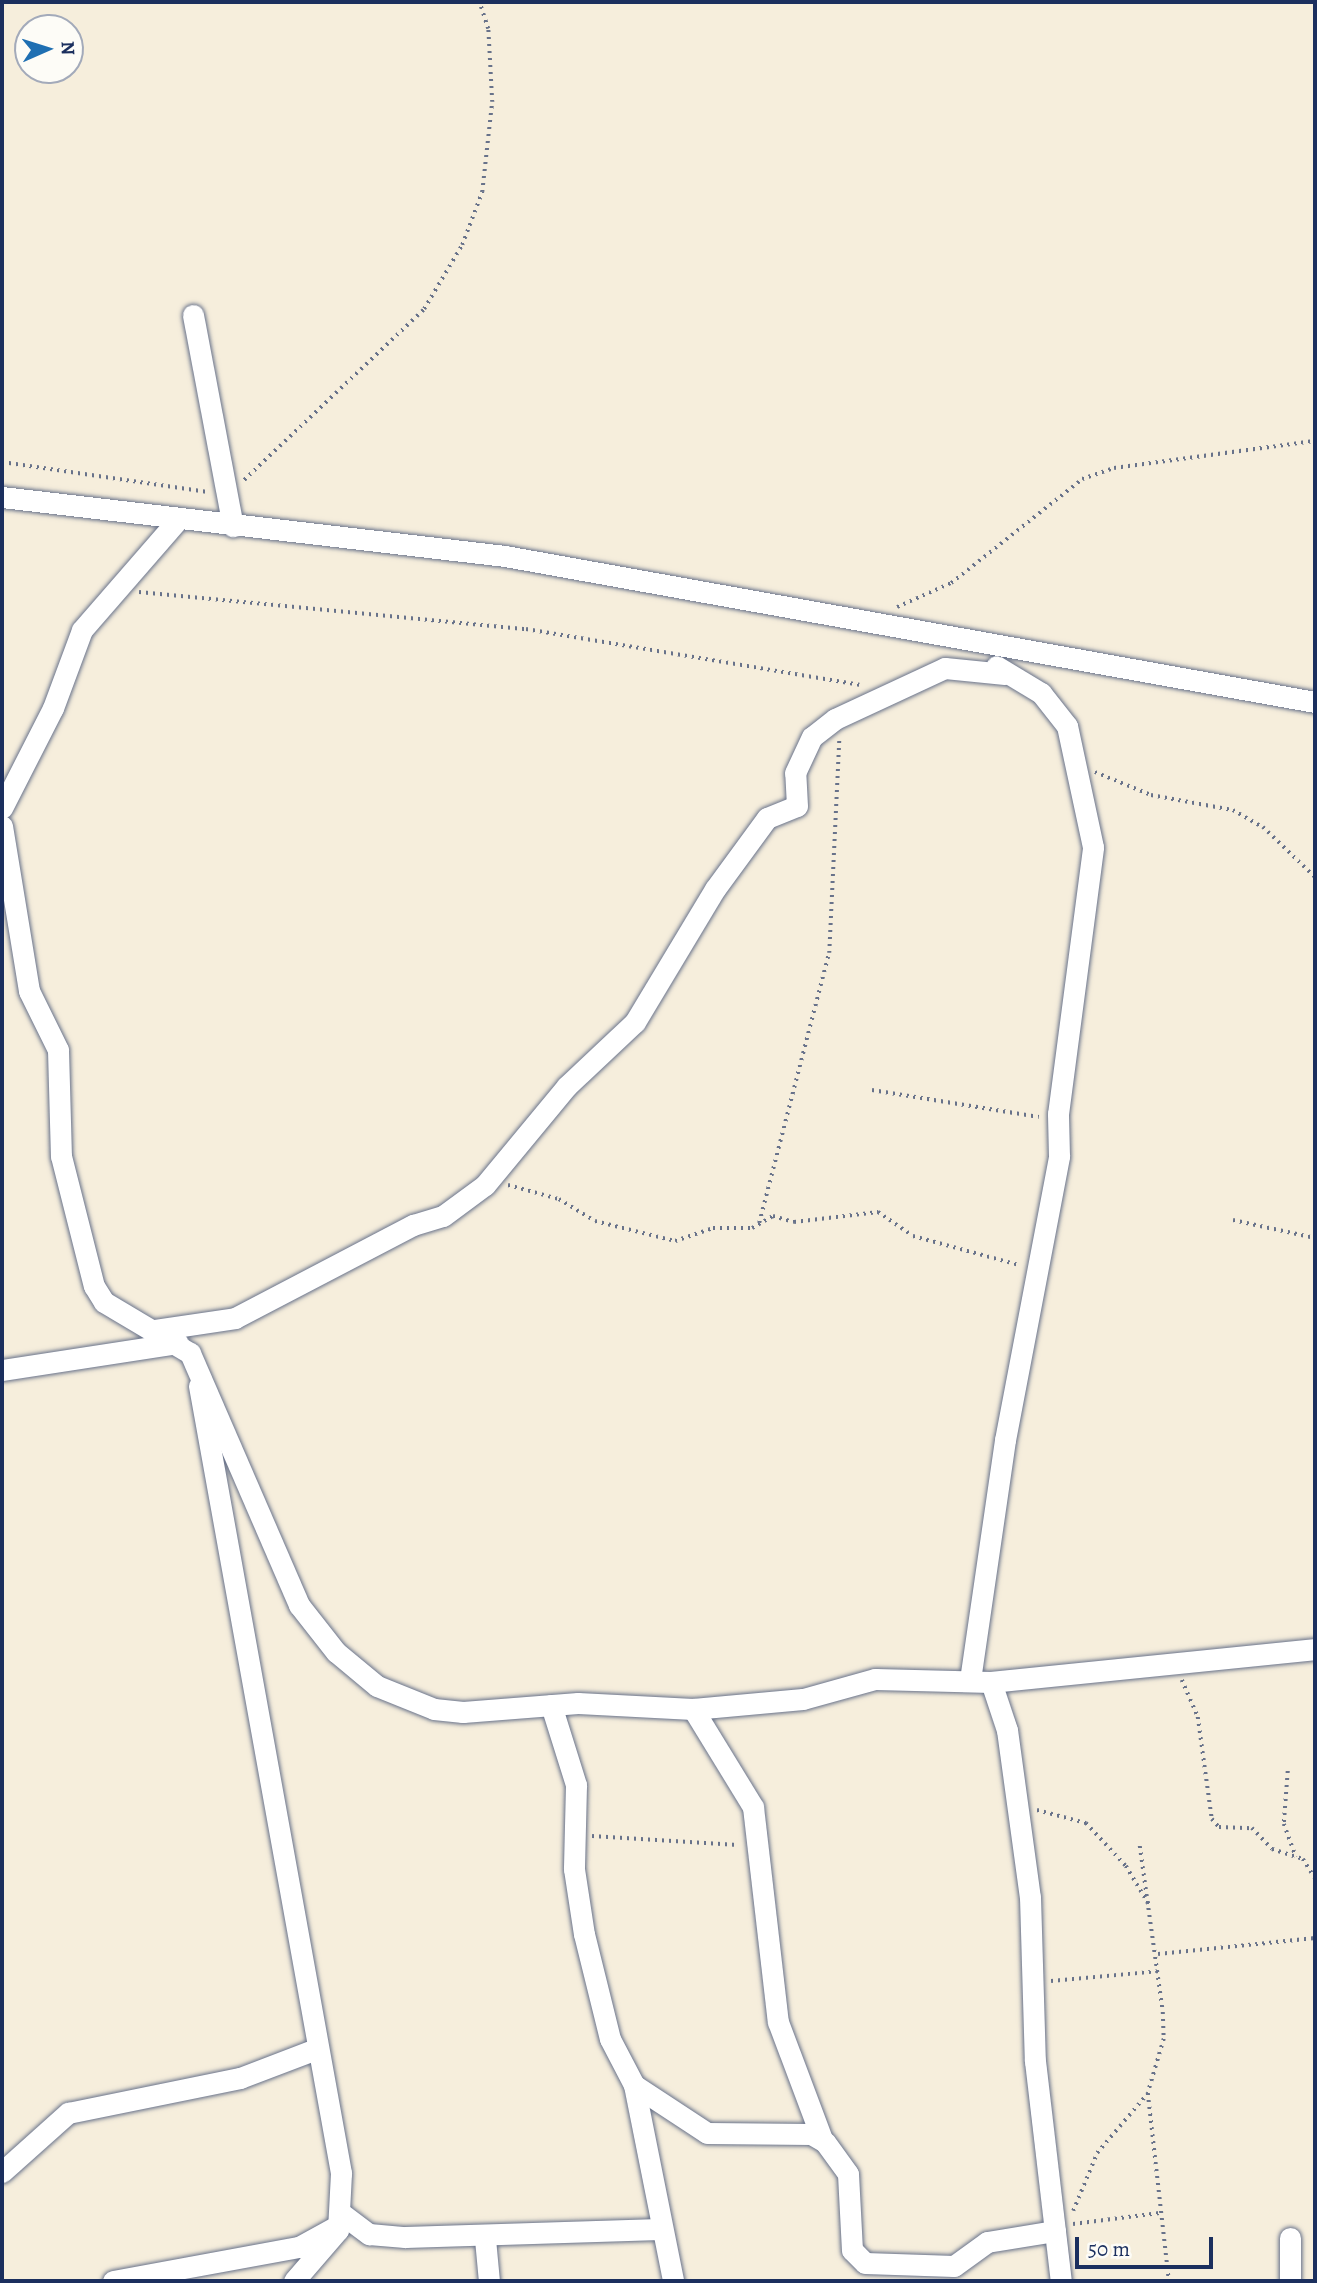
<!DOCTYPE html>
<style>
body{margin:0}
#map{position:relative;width:1317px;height:2283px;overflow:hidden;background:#f6eedc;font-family:Alegreya,serif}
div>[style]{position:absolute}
.path>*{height:3.5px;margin-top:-1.75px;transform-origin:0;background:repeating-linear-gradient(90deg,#68728a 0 2px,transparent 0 7px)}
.roads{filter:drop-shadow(0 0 2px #68728a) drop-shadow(0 0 2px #68728a)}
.minor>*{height:21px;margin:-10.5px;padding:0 10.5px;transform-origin:10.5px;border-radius:10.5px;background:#fff}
span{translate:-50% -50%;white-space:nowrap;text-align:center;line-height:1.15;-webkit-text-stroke:7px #fdfcf7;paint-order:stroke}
.frame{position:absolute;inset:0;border:4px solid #1b2f5e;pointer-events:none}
.north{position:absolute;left:14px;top:14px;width:70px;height:70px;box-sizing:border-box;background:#fdfcf7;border:2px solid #a3aaba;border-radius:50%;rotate:87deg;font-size:19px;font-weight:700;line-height:28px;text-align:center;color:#1b2f5e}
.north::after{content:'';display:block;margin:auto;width:24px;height:32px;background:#1f6fb2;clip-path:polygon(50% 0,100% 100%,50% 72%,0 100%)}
.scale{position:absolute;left:1075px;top:2237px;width:138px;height:32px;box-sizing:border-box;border:4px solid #1b2f5e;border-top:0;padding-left:9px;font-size:21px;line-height:24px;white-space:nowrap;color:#1b2f5e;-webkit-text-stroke:5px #fdfcf7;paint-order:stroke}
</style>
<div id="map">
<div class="path">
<i style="left:2px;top:462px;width:208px;rotate:8.3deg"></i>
<i style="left:244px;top:480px;width:248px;rotate:-43.5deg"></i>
<i style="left:424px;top:309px;width:74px;rotate:-59.3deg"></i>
<i style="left:462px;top:245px;width:57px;rotate:-69.3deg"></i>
<i style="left:482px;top:192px;width:91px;rotate:-83.7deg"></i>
<i style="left:492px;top:102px;width:73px;rotate:-93.1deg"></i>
<i style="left:488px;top:29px;width:28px;rotate:-108deg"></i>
<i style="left:139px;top:592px;width:389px;rotate:5.5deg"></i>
<i style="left:526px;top:629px;width:338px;rotate:9.5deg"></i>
<i style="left:897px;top:607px;width:59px;rotate:-24deg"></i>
<i style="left:951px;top:583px;width:167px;rotate:-38.4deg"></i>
<i style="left:1082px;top:479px;width:34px;rotate:-19deg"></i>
<i style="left:1114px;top:468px;width:203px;rotate:-7.7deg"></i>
<i style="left:1095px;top:772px;width:61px;rotate:22.3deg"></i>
<i style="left:1151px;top:795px;width:83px;rotate:10.4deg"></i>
<i style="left:1233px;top:810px;width:34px;rotate:30deg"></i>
<i style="left:1263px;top:827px;width:72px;rotate:43.9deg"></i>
<i style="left:872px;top:1090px;width:169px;rotate:9.2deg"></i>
<i style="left:508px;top:1185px;width:53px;rotate:15.4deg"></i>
<i style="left:559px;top:1199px;width:42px;rotate:31.4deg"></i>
<i style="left:595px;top:1221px;width:82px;rotate:14deg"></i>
<i style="left:675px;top:1241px;width:40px;rotate:-18.9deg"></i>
<i style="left:713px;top:1228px;width:39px"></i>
<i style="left:752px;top:1228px;width:24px;rotate:-30deg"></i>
<i style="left:773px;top:1216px;width:22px;rotate:16deg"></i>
<i style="left:794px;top:1222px;width:85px;rotate:-6.8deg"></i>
<i style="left:878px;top:1212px;width:42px;rotate:34.4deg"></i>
<i style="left:913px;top:1236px;width:110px;rotate:15.3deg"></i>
<i style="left:1233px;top:1220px;width:84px;rotate:12.4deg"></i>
<i style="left:759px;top:1223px;width:279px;rotate:-75.5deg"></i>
<i style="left:829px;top:953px;width:213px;rotate:-87.3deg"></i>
<i style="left:1182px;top:1680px;width:40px;rotate:66.6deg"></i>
<i style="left:1198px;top:1717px;width:103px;rotate:82.2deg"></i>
<i style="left:1212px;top:1819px;width:11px;rotate:49deg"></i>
<i style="left:1219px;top:1827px;width:33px;rotate:2deg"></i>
<i style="left:1252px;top:1828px;width:29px;rotate:46deg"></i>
<i style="left:1272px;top:1849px;width:33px;rotate:18deg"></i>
<i style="left:1303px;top:1859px;width:22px;rotate:58deg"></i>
<i style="left:1288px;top:1771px;width:53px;rotate:94.3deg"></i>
<i style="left:1284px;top:1824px;width:35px;rotate:70deg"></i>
<i style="left:1037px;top:1810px;width:51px;rotate:14.9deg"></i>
<i style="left:1086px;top:1823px;width:59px;rotate:47.1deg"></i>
<i style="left:1126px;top:1866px;width:47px;rotate:59deg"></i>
<i style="left:592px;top:1836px;width:146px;rotate:3.5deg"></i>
<i style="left:1140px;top:1846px;width:168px;rotate:82.1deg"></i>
<i style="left:1163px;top:2012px;width:27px;rotate:88deg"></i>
<i style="left:1164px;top:2039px;width:56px;rotate:106.5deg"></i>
<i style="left:1148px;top:2093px;width:189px;rotate:83.6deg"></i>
<i style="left:1158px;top:1954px;width:158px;rotate:-5.8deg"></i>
<i style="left:1051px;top:1981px;width:109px;rotate:-5.2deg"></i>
<i style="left:1073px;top:2211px;width:63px;rotate:-67.5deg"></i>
<i style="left:1097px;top:2153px;width:79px;rotate:-49.6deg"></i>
<i style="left:1073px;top:2224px;width:87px;rotate:-7.3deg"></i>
</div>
<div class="roads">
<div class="minor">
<i style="left:193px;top:315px;width:215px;rotate:79.3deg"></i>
<i style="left:2px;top:497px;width:506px;rotate:6.69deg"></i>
<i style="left:505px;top:556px;width:823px;rotate:10.22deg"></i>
<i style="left:2px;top:808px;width:112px;rotate:-63deg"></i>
<i style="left:53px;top:708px;width:83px;rotate:-69.6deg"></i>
<i style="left:82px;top:630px;width:143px;rotate:-49deg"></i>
<i style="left:2px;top:826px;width:167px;rotate:80.7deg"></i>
<i style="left:29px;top:991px;width:66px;rotate:63.8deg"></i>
<i style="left:58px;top:1050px;width:106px;rotate:88.4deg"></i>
<i style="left:61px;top:1156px;width:134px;rotate:75.8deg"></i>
<i style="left:94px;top:1286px;width:19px;rotate:58deg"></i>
<i style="left:104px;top:1302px;width:100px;rotate:30.7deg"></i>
<i style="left:190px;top:1353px;width:275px;rotate:66.6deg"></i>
<i style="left:299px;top:1605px;width:60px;rotate:51.8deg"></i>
<i style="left:336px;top:1652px;width:53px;rotate:39.7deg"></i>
<i style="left:377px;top:1686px;width:61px;rotate:22deg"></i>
<i style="left:434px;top:1709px;width:29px;rotate:6deg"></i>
<i style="left:463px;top:1712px;width:115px;rotate:-4.5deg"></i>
<i style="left:578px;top:1703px;width:115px;rotate:3deg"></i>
<i style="left:693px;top:1709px;width:110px;rotate:-5.2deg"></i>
<i style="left:803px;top:1699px;width:75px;rotate:-15.5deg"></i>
<i style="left:875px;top:1679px;width:116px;rotate:1.5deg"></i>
<i style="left:991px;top:1682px;width:326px;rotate:-5.8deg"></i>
<i style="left:155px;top:1330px;width:81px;rotate:-8.5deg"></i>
<i style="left:235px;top:1318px;width:201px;rotate:-27.6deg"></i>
<i style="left:413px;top:1225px;width:31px;rotate:-17deg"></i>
<i style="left:443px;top:1216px;width:52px;rotate:-36.4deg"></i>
<i style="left:485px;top:1185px;width:129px;rotate:-50.4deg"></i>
<i style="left:567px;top:1086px;width:93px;rotate:-43.3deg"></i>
<i style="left:635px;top:1022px;width:155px;rotate:-59deg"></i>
<i style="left:715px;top:889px;width:88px;rotate:-53.8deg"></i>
<i style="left:767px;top:818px;width:32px;rotate:-22deg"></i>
<i style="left:797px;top:806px;width:33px;rotate:-93deg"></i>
<i style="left:795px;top:773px;width:40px;rotate:-65deg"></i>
<i style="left:812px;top:737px;width:29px;rotate:-38deg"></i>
<i style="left:835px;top:719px;width:121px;rotate:-24.9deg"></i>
<i style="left:945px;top:668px;width:60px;rotate:5.7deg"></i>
<i style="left:2px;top:1370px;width:178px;rotate:-8.7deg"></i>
<i style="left:199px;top:1386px;width:800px;rotate:79.77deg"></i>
<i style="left:341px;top:2173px;width:57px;rotate:93deg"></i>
<i style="left:338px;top:2230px;width:67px;rotate:130.8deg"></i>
<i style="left:970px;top:1680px;width:243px;rotate:-81.7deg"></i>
<i style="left:1005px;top:1440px;width:289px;rotate:-79.2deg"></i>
<i style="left:1059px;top:1156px;width:42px;rotate:-91.4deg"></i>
<i style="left:1058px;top:1114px;width:269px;rotate:-82.5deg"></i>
<i style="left:1093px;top:847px;width:124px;rotate:-102.1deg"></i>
<i style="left:1067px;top:726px;width:42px;rotate:-128.2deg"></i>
<i style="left:1041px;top:693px;width:52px;rotate:-149deg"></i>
<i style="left:991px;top:1682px;width:51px;rotate:71.6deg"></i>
<i style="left:1007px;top:1730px;width:169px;rotate:82.2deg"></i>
<i style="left:1030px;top:1897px;width:164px;rotate:88.3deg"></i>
<i style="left:1035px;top:2061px;width:222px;rotate:83.3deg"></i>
<i style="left:551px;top:1705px;width:84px;rotate:72.6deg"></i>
<i style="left:576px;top:1785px;width:84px;rotate:91.4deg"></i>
<i style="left:574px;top:1869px;width:66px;rotate:81.3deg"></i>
<i style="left:584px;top:1934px;width:108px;rotate:76.1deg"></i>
<i style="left:610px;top:2039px;width:52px;rotate:62.4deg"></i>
<i style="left:634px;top:2085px;width:87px;rotate:33.3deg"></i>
<i style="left:707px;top:2133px;width:104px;rotate:0.6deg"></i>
<i style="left:811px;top:2134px;width:16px;rotate:30deg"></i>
<i style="left:825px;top:2142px;width:39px;rotate:54deg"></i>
<i style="left:848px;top:2174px;width:76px;rotate:87deg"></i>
<i style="left:852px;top:2250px;width:18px;rotate:45deg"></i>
<i style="left:865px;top:2263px;width:89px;rotate:1.9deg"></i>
<i style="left:954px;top:2266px;width:41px;rotate:-36deg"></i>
<i style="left:987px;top:2242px;width:69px;rotate:-9.2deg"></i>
<i style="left:693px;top:1709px;width:115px;rotate:58.5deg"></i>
<i style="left:753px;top:1807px;width:216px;rotate:83.4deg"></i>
<i style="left:778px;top:2022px;width:125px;rotate:69.4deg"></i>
<i style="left:634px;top:2085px;width:200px;rotate:78.7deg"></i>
<i style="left:2px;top:2172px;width:89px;rotate:-41.8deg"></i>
<i style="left:68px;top:2113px;width:176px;rotate:-11.5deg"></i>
<i style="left:240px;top:2078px;width:81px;rotate:-20.9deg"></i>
<i style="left:342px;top:2214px;width:34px;rotate:37deg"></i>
<i style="left:369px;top:2234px;width:36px;rotate:5deg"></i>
<i style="left:405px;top:2237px;width:255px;rotate:-1.8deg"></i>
<i style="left:485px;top:2239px;width:42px;rotate:84.6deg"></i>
<i style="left:113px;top:2281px;width:189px;rotate:-10.4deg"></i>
<i style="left:299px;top:2247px;width:39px;rotate:-29deg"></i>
<i style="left:1290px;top:2281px;width:43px;rotate:-90deg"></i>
</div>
</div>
<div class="frame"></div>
<div class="north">N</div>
<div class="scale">50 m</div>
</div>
